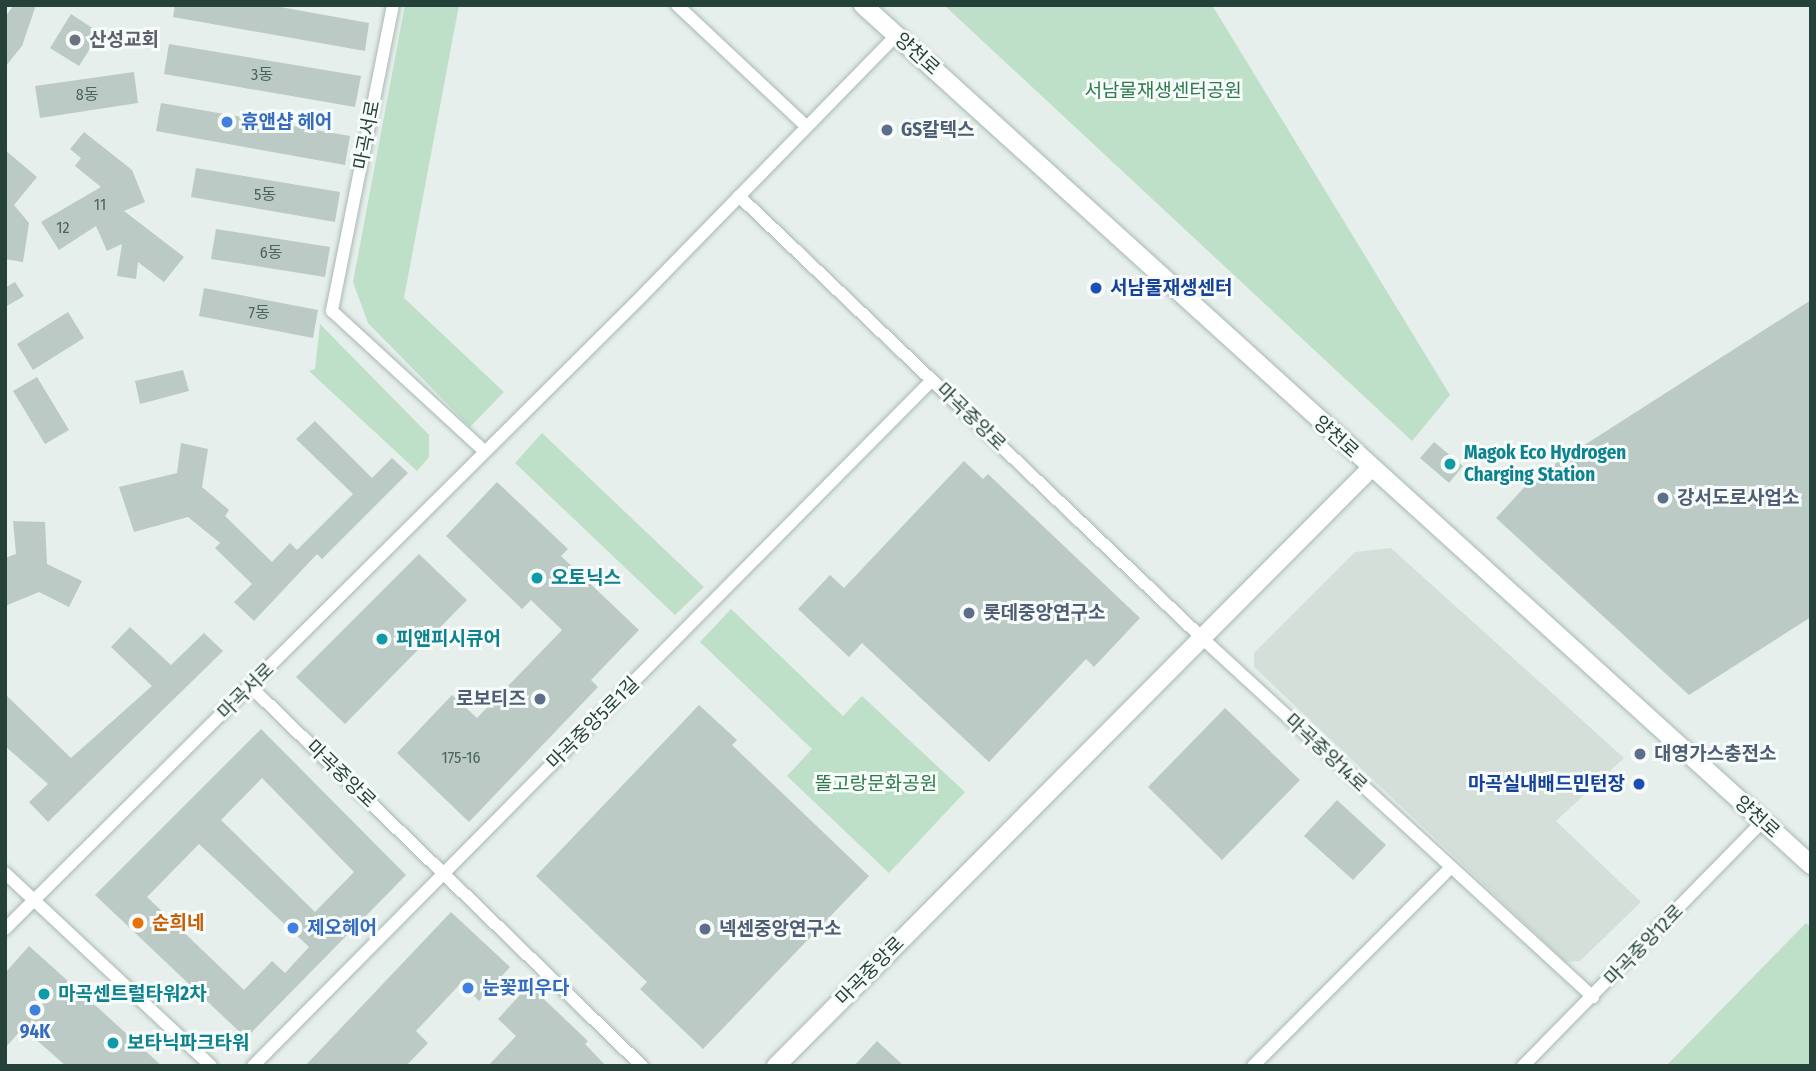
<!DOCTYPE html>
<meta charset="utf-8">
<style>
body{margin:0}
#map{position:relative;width:1816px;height:1071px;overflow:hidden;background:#e6efeb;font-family:"Fira Sans Condensed","Noto Sans KR",sans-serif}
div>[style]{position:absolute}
.built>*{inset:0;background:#d4dfda}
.green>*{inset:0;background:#bfe0c8}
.building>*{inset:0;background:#bbcac4}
.roads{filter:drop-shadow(0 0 2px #a8b8b2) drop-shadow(0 0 2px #a8b8b2)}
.street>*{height:12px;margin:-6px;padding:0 6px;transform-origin:6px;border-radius:6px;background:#fff}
.secondary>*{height:18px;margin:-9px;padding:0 9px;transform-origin:9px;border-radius:9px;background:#fff}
.dots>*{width:19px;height:19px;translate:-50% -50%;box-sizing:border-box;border:4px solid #f7fbf9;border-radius:50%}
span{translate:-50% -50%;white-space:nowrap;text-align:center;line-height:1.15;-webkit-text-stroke:6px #f7fbf9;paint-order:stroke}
.number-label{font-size:16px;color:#4a645c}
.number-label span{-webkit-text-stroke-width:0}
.worship-label{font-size:19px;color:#5b616d;font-weight:700}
.left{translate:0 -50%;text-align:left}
.street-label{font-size:19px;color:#24423a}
.park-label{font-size:19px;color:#2d7a4b}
.shop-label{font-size:19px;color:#366cbe;font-weight:700}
.service-label{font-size:19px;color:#4e5e75;font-weight:700}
.right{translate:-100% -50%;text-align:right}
.transit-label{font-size:19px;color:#164399;font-weight:700}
.culture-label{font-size:19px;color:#0d838f;font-weight:700}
.food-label{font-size:19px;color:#c56008;font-weight:700}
.frame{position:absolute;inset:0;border:7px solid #24423a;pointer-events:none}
</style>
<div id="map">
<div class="built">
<i style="clip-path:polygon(1391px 548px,1624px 758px,1556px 821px,1641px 902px,1580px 961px,1566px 962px,1254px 667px,1254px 653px,1355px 552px)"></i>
</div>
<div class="green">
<i style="clip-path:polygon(405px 5px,459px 5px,404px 298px,504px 392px,470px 427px,368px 323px,353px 282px)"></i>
<i style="clip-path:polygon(944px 5px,1212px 5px,1450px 395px,1412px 441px)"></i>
<i style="clip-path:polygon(320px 324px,429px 435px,429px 457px,417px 471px,309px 371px,315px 369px)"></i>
<i style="clip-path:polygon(542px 433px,704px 587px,675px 615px,515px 463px)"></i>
<i style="clip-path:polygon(731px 609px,843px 716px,862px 696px,965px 792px,889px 873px,787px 776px,812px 749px,700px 642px)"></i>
<i style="clip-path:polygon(1806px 923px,1811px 927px,1811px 1066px,1666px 1066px)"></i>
</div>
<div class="building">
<i style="clip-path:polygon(14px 5px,36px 5px,22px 46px,5px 67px,5px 17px)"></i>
<i style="clip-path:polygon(175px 5px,269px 5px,369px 23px,365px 51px,173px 17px)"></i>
<i style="clip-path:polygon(71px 14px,100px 33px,79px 66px,50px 48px)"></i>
<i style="clip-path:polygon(169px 44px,361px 76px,355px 107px,164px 74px)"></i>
<i style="clip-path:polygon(134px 72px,138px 103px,40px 118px,35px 86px)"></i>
<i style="clip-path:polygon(161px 103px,350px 136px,345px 165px,156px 131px)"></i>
<i style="clip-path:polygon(84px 132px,132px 170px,145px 202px,124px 211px,184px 257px,164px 282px,138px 262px,136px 279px,117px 276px,122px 244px,107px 251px,96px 226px,59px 250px,41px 222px,101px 187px,75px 166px,81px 158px,70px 149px)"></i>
<i style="clip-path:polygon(5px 150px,37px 177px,14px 205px,29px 223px,23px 262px,5px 259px)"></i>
<i style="clip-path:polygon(196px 168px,340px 192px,335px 222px,191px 197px)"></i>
<i style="clip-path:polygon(216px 229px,330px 247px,325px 277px,211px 259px)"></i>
<i style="clip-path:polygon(15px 282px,24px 296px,5px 307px,5px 288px)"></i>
<i style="clip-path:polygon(204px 288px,318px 310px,313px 338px,199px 316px)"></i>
<i style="clip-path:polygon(1811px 300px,1811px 617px,1689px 695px,1496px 518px,1533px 478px)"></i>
<i style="clip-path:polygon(68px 312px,84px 338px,33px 370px,17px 344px)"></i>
<i style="clip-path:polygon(183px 370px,189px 391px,140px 404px,135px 381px)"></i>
<i style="clip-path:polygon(37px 377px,69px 430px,45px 444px,13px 391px)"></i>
<i style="clip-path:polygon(315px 421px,372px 478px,392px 458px,408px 473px,322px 559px,317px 554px,254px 621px,234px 602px,252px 584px,215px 548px,220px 543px,188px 517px,134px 532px,119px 487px,177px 473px,181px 443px,208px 449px,202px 487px,229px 510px,225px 516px,272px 562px,290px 543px,297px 550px,353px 494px,296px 439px)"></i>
<i style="clip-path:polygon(1434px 442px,1463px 466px,1449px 483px,1420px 458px)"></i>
<i style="clip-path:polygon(964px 461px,983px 479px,988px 474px,1140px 618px,1094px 667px,1086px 659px,989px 762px,862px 643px,849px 657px,798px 609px,830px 575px,844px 588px)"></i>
<i style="clip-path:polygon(497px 482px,568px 549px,561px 556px,639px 630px,591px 680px,598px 687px,469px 822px,397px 753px,452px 695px,477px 718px,562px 630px,531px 600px,522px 609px,446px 536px)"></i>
<i style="clip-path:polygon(13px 521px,45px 522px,47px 564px,82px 581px,69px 607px,39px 592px,5px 606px,5px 558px,16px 554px)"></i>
<i style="clip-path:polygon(419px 554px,467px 600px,345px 724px,296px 677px)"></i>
<i style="clip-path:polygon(130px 627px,171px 665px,204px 633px,223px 651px,48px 822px,29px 802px,48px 784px,5px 746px,5px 694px,71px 758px,152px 686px,111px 647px)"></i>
<i style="clip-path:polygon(699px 705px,737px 740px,732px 745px,869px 876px,703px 1049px,640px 989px,647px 982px,536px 876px)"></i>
<i style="clip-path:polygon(1225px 708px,1300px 780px,1222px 860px,1148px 787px)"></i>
<i style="clip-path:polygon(evenodd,261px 729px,406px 875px,246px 1038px,95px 895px,261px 729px,262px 778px,354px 872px,315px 912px,221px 820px,262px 778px,261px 729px,199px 844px,309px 947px,285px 973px,272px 961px,244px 990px,147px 897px,199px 844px)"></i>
<i style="clip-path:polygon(1337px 800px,1386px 845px,1353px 880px,1304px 836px)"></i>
<i style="clip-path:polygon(451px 912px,510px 967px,479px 1001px,461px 983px,416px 1031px,428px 1043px,406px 1066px,305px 1066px)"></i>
<i style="clip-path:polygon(29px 946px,106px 1015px,162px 1066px,66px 1066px,23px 1028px,5px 1048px,5px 973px)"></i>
<i style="clip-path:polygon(529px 985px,588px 1041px,585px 1044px,606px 1066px,488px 1066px,516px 1036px,498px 1019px)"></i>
<i style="clip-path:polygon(877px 1041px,904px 1066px,854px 1066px)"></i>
</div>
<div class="roads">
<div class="street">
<i style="left:393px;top:5px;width:312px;rotate:101.3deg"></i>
<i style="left:332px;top:311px;width:205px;rotate:42.6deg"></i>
<i style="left:677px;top:5px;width:178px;rotate:43.2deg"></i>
<i style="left:739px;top:196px;width:640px;rotate:43.67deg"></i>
<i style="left:1202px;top:638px;width:531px;rotate:42.56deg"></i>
<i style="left:251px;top:687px;width:545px;rotate:44.11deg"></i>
<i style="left:5px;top:873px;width:282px;rotate:43.1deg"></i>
<i style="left:5px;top:929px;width:892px;rotate:-44.82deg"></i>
<i style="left:638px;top:300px;width:369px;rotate:-45.7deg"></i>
<i style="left:253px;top:1066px;width:965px;rotate:-45.29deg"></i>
<i style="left:1253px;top:1066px;width:279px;rotate:-45.1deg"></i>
<i style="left:1523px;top:1066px;width:342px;rotate:-45.6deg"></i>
</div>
<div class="secondary">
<i style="left:863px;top:5px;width:1280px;rotate:42.21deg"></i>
<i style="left:776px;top:1066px;width:844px;rotate:-45.14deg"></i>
</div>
</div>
<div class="dots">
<i style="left:75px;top:40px;background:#6b7280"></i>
<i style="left:227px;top:122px;background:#3f7fe0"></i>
<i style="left:887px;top:130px;background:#5c6f8a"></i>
<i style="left:1096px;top:288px;background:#1a4fb4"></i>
<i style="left:1450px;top:464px;background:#0f9aa8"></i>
<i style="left:1663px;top:498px;background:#5c6f8a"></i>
<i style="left:537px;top:578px;background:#0f9aa8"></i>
<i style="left:969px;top:613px;background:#5c6f8a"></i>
<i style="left:382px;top:639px;background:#0f9aa8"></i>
<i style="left:540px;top:699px;background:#5c6f8a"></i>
<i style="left:1640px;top:754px;background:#5c6f8a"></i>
<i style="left:1639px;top:784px;background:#1a4fb4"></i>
<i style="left:138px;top:923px;background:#e8710a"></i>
<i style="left:293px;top:928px;background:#3f7fe0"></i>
<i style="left:705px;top:929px;background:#5c6f8a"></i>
<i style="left:468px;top:988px;background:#3f7fe0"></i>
<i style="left:44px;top:994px;background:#0f9aa8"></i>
<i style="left:35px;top:1010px;background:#3f7fe0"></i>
<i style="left:113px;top:1043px;background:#0f9aa8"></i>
</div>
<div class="number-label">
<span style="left:262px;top:75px">3동</span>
<span style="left:87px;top:95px">8동</span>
<span style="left:265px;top:195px">5동</span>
<span style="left:100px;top:205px">11</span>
<span style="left:63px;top:228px">12</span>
<span style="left:271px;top:253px">6동</span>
<span style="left:259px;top:313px">7동</span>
<span style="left:461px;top:758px">175-16</span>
</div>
<div class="worship-label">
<span class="left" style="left:89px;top:40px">산성교회</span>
</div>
<div class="street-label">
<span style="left:917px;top:54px;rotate:42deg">양천로</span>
<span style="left:367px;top:135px;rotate:-79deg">마곡서로</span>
<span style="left:971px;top:417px;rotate:44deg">마곡중앙로</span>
<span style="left:1336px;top:437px;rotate:42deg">양천로</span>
<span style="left:246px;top:691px;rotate:-45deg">마곡서로</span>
<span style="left:593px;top:723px;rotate:-45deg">마곡중앙5로1길</span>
<span style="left:1326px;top:753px;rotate:43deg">마곡중앙14로</span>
<span style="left:341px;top:774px;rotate:44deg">마곡중앙로</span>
<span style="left:1757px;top:817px;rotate:42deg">양천로</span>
<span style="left:1644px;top:945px;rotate:-46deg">마곡중앙12로</span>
<span style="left:870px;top:971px;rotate:-45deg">마곡중앙로</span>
</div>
<div class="park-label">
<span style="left:1163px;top:91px">서남물재생센터공원</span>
<span style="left:876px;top:784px">똘고랑문화공원</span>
</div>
<div class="shop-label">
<span class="left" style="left:241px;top:122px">휴앤샵 헤어</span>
<span class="left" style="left:307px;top:928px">제오헤어</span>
<span class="left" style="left:482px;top:988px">눈꽃피우다</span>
<span style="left:35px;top:1032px">94K</span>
</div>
<div class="service-label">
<span class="left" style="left:901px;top:130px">GS칼텍스</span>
<span class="left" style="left:1677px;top:498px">강서도로사업소</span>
<span class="left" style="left:983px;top:613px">롯데중앙연구소</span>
<span class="right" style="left:526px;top:699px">로보티즈</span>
<span class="left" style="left:1654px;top:754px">대영가스충전소</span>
<span class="left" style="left:719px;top:929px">넥센중앙연구소</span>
</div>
<div class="transit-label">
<span class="left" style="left:1110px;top:288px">서남물재생센터</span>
<span class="right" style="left:1625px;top:784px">마곡실내배드민턴장</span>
</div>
<div class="culture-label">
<span class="left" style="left:1464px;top:464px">Magok Eco Hydrogen<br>Charging Station</span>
<span class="left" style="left:551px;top:578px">오토닉스</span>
<span class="left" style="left:396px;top:639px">피앤피시큐어</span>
<span class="left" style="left:58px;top:994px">마곡센트럴타워2차</span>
<span class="left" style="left:127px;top:1043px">보타닉파크타워</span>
</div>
<div class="food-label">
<span class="left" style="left:152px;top:923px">순희네</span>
</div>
<div class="frame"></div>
</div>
